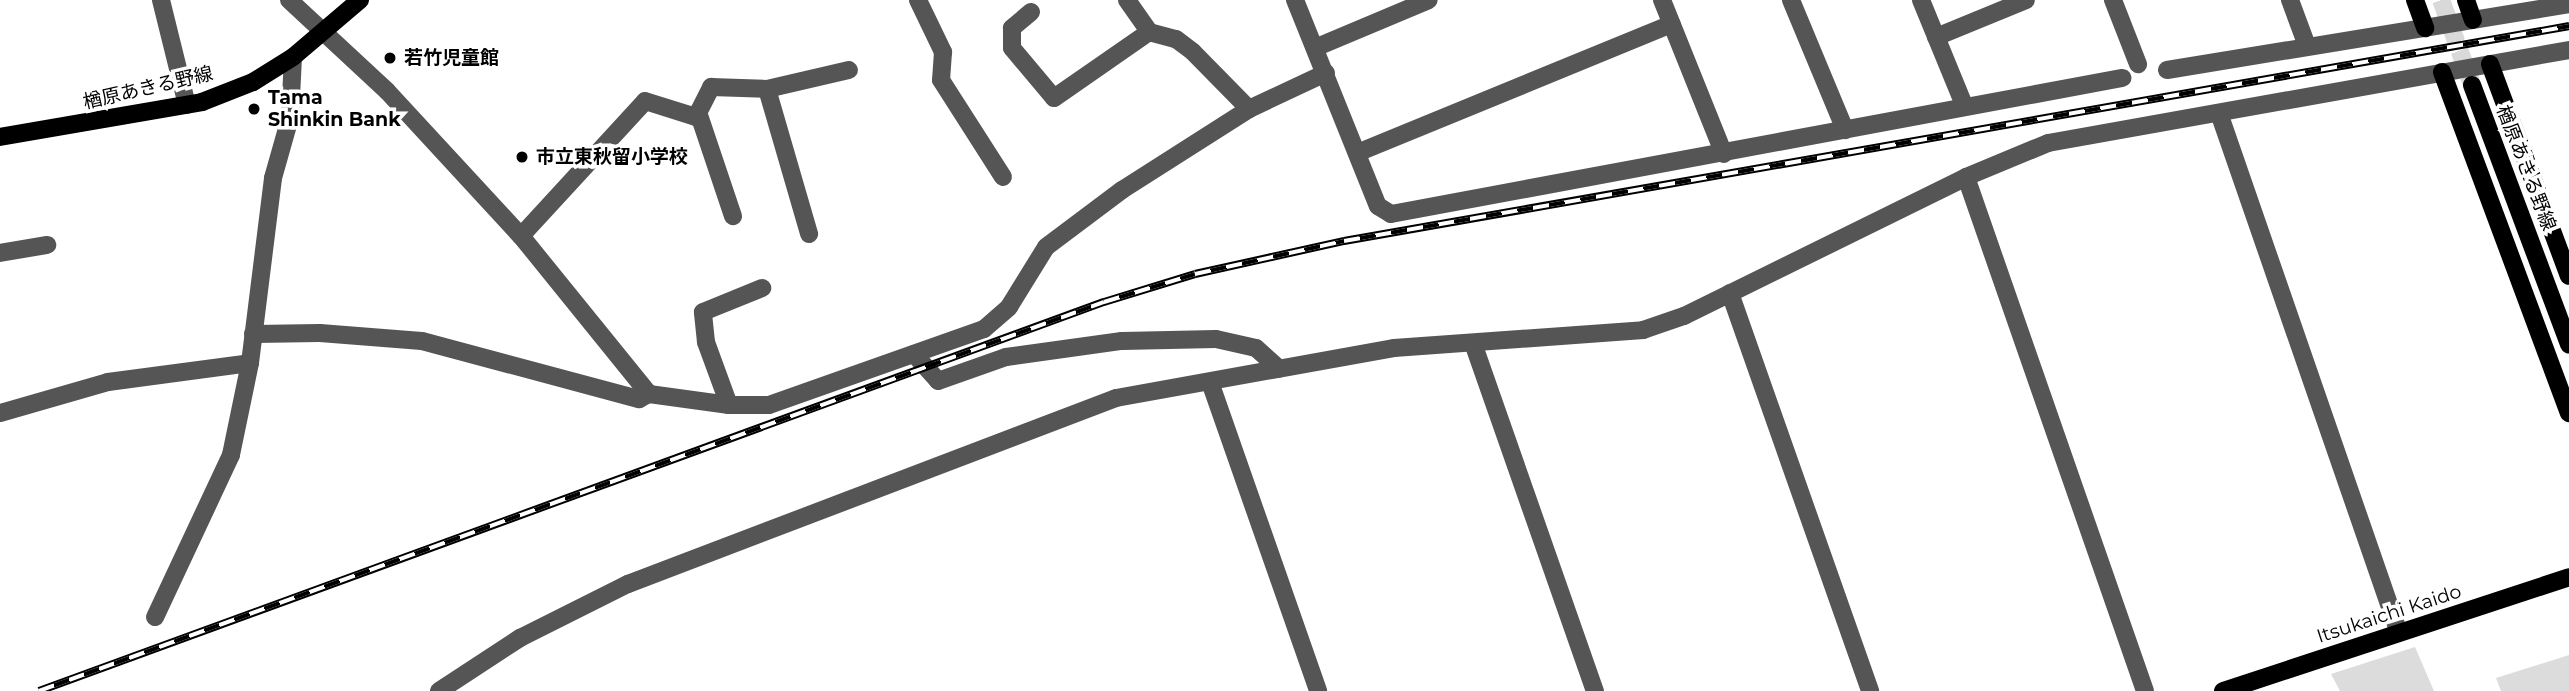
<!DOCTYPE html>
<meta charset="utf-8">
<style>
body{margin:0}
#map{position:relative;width:2569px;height:691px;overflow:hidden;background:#fff;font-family:Montserrat,"Noto Sans JP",sans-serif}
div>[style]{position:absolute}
.green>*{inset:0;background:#dcdcdc}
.major-tunnel>*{height:18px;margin-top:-9px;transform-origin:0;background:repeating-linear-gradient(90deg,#d9d9d9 0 18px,transparent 0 27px)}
.minor>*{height:18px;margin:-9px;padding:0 9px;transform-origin:9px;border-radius:9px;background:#555}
.major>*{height:18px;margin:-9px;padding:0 9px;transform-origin:9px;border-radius:9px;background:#000}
.rail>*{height:8px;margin-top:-4px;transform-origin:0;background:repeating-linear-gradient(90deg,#fff 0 16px,#000 0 32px);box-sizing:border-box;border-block:2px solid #000}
.dots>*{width:19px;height:19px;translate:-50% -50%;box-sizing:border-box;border:4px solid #fff;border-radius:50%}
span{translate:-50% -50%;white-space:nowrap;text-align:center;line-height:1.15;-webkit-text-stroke:7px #fff;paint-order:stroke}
.poi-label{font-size:19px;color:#000;font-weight:700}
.left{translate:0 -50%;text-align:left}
.street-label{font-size:19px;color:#000}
</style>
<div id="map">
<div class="green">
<i style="clip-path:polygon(2415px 647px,2434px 691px,2340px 691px,2331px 674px)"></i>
<i style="clip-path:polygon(2569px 655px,2569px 691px,2501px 691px,2496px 678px)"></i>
</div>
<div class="major-tunnel">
<i style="left:2441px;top:0;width:87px;rotate:69.9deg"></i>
</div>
<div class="minor">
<i style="left:161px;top:0;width:108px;rotate:76.1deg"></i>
<i style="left:289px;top:0;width:134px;rotate:42.9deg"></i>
<i style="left:387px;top:91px;width:197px;rotate:47.3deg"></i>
<i style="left:521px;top:236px;width:203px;rotate:51deg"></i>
<i style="left:649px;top:394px;width:81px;rotate:7.8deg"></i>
<i style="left:729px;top:405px;width:40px"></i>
<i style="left:769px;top:405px;width:228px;rotate:-19.5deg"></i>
<i style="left:984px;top:329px;width:33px;rotate:-41deg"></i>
<i style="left:1009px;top:307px;width:70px;rotate:-58.3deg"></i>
<i style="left:1046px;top:247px;width:95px;rotate:-36.9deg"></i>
<i style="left:1122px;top:190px;width:151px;rotate:-32.5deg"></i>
<i style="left:1249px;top:109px;width:85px;rotate:-25.1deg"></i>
<i style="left:918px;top:0;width:58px;rotate:64.3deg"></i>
<i style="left:943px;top:52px;width:28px;rotate:94deg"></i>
<i style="left:941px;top:80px;width:115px;rotate:57.4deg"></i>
<i style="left:1127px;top:0;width:39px;rotate:55deg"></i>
<i style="left:1149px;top:32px;width:28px;rotate:15deg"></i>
<i style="left:1176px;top:39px;width:21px;rotate:37deg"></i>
<i style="left:1193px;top:52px;width:80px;rotate:45.5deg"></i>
<i style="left:1295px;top:0;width:222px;rotate:68.1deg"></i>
<i style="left:1378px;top:206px;width:15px;rotate:32deg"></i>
<i style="left:1391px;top:214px;width:744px;rotate:-10.54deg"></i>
<i style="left:1662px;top:0;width:166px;rotate:68.1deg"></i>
<i style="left:1791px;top:0;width:141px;rotate:67.4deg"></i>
<i style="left:1921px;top:0;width:113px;rotate:67.7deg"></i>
<i style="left:2113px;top:0;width:69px;rotate:68.7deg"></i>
<i style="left:2290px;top:0;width:49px;rotate:69.7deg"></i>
<i style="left:1031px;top:12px;width:25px;rotate:140deg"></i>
<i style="left:1012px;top:28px;width:20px;rotate:90deg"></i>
<i style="left:1012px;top:48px;width:65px;rotate:50deg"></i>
<i style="left:1054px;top:98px;width:116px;rotate:-34.8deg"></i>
<i style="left:1936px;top:37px;width:97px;rotate:-22.3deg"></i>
<i style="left:1317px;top:47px;width:121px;rotate:-22.8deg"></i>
<i style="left:2167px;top:70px;width:407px;rotate:-9.3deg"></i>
<i style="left:767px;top:89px;width:151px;rotate:73.8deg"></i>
<i style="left:698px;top:112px;width:110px;rotate:71.4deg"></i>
<i style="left:2219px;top:113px;width:550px;rotate:70.91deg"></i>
<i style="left:1357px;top:153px;width:340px;rotate:-22.3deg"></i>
<i style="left:1966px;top:177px;width:544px;rotate:70.8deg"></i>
<i style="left:521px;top:236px;width:183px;rotate:-47.4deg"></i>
<i style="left:645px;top:101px;width:53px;rotate:17.4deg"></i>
<i style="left:696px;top:117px;width:34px;rotate:-63deg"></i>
<i style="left:711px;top:87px;width:56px;rotate:2deg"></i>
<i style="left:767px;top:89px;width:84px;rotate:-13deg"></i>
<i style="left:0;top:253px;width:48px;rotate:-9.7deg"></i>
<i style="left:1730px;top:293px;width:422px;rotate:70.6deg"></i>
<i style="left:253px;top:334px;width:67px;rotate:-0.9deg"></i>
<i style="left:320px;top:333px;width:102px;rotate:4.5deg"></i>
<i style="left:422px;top:341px;width:225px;rotate:15deg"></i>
<i style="left:639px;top:399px;width:11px;rotate:-27deg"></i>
<i style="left:1473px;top:343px;width:369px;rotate:70.7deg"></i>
<i style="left:914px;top:354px;width:36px;rotate:48deg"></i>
<i style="left:938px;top:381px;width:72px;rotate:-19.4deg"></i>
<i style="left:1006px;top:357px;width:117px;rotate:-7.9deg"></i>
<i style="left:1122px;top:341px;width:94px;rotate:-1.2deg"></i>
<i style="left:1216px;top:339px;width:41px;rotate:12.7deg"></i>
<i style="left:1256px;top:348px;width:31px;rotate:42deg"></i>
<i style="left:250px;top:363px;width:186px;rotate:-82.9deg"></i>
<i style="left:273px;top:178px;width:62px;rotate:-74.2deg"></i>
<i style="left:290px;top:118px;width:61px;rotate:-87.2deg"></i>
<i style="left:1210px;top:382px;width:327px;rotate:70.7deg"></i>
<i style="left:729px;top:405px;width:67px;rotate:-110.1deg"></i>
<i style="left:706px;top:342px;width:30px;rotate:-96deg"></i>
<i style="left:703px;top:312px;width:64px;rotate:-22.1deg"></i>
<i style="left:0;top:413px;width:112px;rotate:-16deg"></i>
<i style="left:108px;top:382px;width:143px;rotate:-7.6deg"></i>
<i style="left:250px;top:363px;width:94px;rotate:101.7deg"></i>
<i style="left:231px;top:455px;width:179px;rotate:115.1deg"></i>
<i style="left:439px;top:691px;width:97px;rotate:-33.2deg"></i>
<i style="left:520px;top:638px;width:121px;rotate:-26.6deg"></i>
<i style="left:628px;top:584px;width:522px;rotate:-20.86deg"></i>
<i style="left:1116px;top:398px;width:282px;rotate:-10.2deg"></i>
<i style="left:1394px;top:348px;width:250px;rotate:-4.1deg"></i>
<i style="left:1643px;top:330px;width:43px;rotate:-18.9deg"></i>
<i style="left:1684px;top:316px;width:314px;rotate:-26.2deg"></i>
<i style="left:1966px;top:177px;width:89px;rotate:-22.5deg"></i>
<i style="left:2048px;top:143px;width:529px;rotate:-10.12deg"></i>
</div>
<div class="major">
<i style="left:2415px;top:0;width:30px;rotate:70deg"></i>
<i style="left:2466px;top:0;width:21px;rotate:71deg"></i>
<i style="left:2490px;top:64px;width:226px;rotate:69.6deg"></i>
<i style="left:2442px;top:72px;width:364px;rotate:69.6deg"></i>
<i style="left:2472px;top:85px;width:277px;rotate:69.5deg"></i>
<i style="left:0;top:137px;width:205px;rotate:-9.8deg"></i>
<i style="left:202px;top:102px;width:55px;rotate:-21.4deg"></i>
<i style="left:253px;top:82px;width:47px;rotate:-32deg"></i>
<i style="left:293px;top:57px;width:88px;rotate:-40.4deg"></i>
<i style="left:2223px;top:691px;width:364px;rotate:-18.2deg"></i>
</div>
<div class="rail">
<i style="left:39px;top:691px;width:1134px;rotate:-20.07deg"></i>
<i style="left:1104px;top:302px;width:95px;rotate:-17.1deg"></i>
<i style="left:1195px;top:274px;width:153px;rotate:-12.5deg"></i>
<i style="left:1344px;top:241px;width:1244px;rotate:-9.95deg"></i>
</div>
<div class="dots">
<i style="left:390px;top:58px;background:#000"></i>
<i style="left:254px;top:109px;background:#000"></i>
<i style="left:522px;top:157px;background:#000"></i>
</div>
<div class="poi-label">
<span class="left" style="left:404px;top:58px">若竹児童館</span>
<span class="left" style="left:268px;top:109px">Tama<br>Shinkin Bank</span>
<span class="left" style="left:536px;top:157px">市立東秋留小学校</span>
</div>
<div class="street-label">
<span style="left:148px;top:88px;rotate:-13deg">楢原あきる野線</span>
<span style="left:2526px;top:168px;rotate:69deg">楢原あきる野線</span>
<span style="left:2389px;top:614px;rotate:-18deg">Itsukaichi Kaido</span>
</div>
</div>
